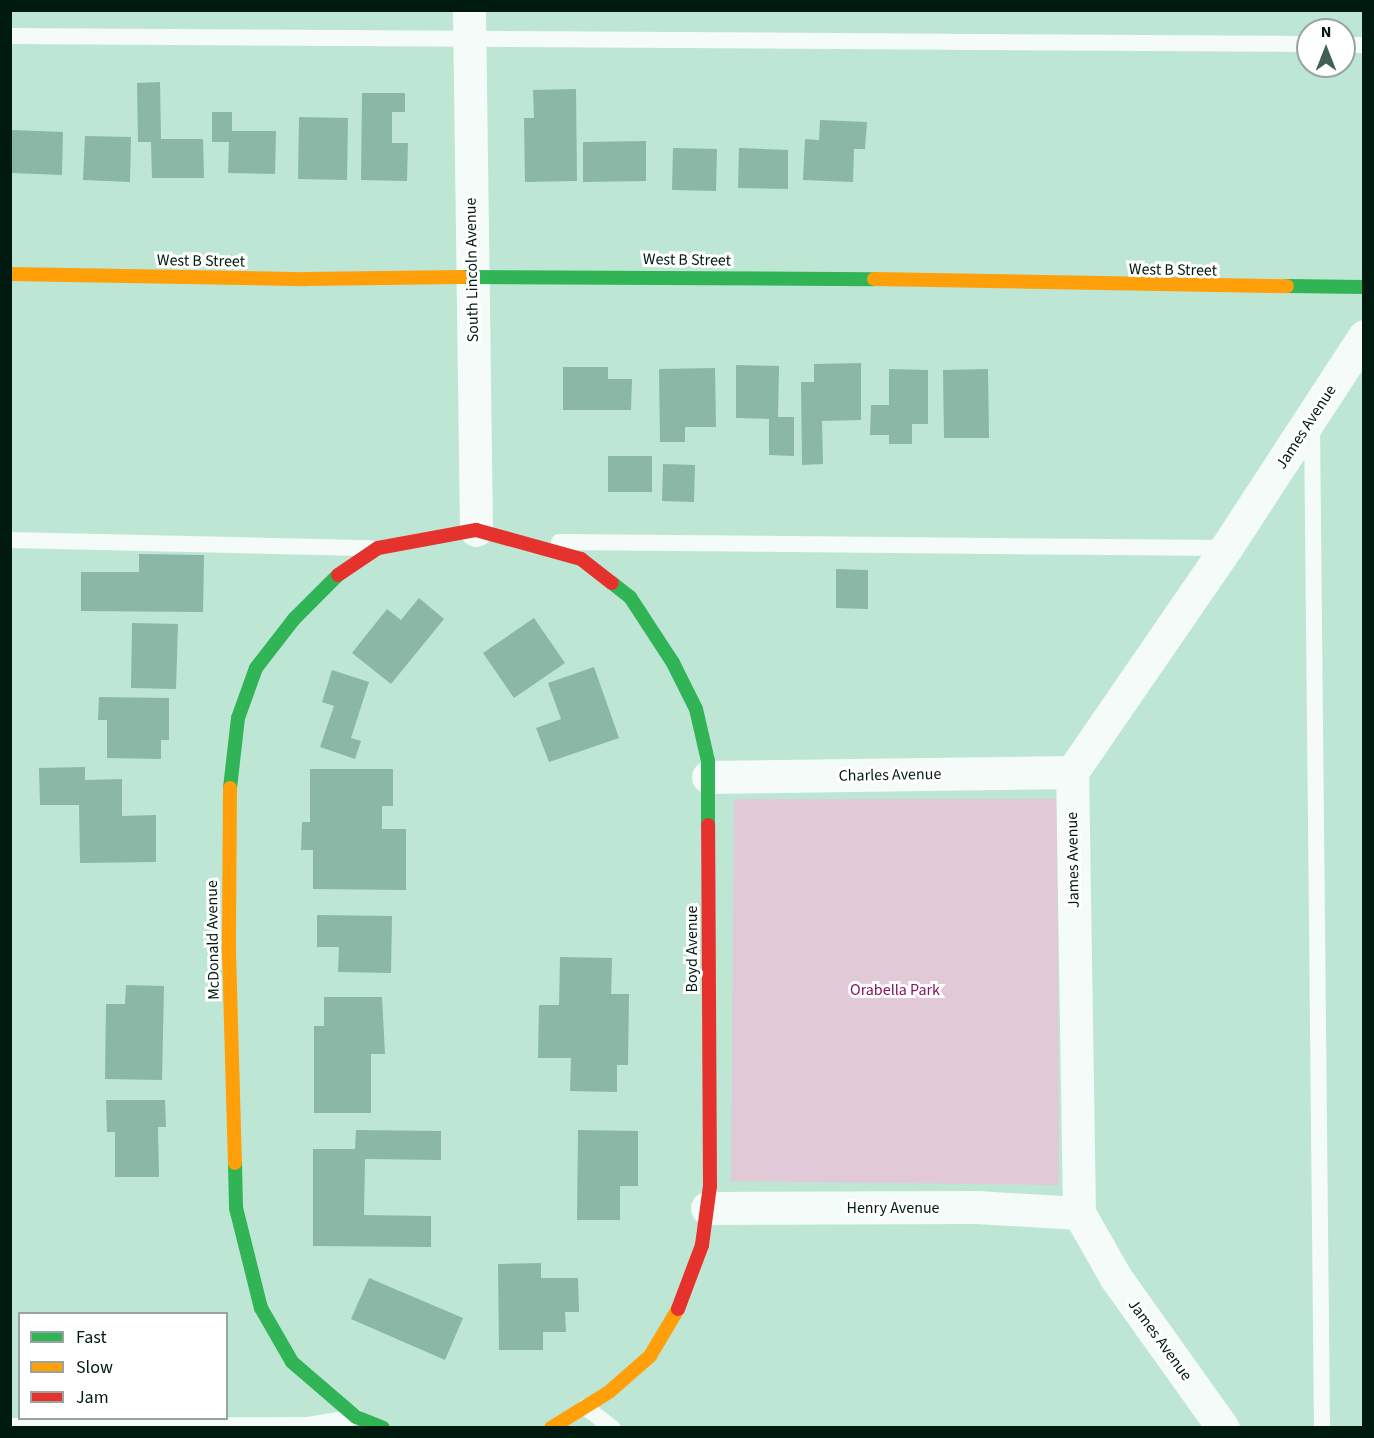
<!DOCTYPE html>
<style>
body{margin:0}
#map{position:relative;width:1374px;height:1438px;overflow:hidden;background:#bee6d4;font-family:"Source Sans 3",sans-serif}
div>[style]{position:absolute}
.green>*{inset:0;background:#e1c9d8}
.building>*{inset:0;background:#8ab7a6}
.lane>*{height:16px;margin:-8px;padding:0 8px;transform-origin:8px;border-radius:8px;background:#f5fbf9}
.street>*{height:33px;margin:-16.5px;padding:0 16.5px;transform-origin:16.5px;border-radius:16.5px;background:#f5fbf9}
.fast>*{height:14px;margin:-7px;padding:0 7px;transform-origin:7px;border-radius:7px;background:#30b455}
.slow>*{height:14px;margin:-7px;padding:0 7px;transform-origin:7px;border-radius:7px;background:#ff9f0a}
.jam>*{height:14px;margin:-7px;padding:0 7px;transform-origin:7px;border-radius:7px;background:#e5322d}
span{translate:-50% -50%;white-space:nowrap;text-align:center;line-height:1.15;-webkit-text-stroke:6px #fff;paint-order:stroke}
.street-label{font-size:16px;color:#001a0f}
.park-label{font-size:16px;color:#871261}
.frame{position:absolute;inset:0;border:12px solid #001a0f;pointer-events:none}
.legend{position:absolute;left:18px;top:1312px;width:210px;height:108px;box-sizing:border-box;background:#fff;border:2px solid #99a39f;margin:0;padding:8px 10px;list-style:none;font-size:18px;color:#001a0f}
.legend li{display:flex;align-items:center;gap:12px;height:30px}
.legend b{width:30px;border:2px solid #99a39f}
.north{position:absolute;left:1296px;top:18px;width:60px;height:60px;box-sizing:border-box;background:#fff;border:2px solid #99a39f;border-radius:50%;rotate:0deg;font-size:16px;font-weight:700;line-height:24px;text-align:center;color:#001a0f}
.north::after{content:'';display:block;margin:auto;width:21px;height:27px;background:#426154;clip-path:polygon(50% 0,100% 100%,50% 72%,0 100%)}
</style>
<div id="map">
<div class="green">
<i style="clip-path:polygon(734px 799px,1057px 799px,1059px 1185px,731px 1181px)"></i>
</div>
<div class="building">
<i style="clip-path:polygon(160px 82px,161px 139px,203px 139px,204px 178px,152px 178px,151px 142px,138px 142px,137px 83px)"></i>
<i style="clip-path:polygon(576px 89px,577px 181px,525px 182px,524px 118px,534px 118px,533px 90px)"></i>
<i style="clip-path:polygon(362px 93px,405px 93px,405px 112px,392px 112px,392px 143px,408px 143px,407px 181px,361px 180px)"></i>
<i style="clip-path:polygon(212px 112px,232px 112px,232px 131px,276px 131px,275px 174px,228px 173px,229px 142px,212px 142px)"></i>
<i style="clip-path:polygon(299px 117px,348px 118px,347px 180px,298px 179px)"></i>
<i style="clip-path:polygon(820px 120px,867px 122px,865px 149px,854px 149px,853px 182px,803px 180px,805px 139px,819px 140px)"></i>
<i style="clip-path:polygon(12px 130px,63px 132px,62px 175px,11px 173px)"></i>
<i style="clip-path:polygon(85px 136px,131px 137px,130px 182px,83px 180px)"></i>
<i style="clip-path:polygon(646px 141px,646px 181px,583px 182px,583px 142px)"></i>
<i style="clip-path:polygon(673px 148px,717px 149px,716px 191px,672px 190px)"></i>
<i style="clip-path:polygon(739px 148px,788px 150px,788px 189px,738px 188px)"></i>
<i style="clip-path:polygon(861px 363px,861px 420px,822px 421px,823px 464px,802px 465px,801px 382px,814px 382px,814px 364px)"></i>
<i style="clip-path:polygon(736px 365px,779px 366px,778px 417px,794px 417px,794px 456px,769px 455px,769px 419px,736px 418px)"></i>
<i style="clip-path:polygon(563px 367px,608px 367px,608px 379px,632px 379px,631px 410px,563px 410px)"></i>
<i style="clip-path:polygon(715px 368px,716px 427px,685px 427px,685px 442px,660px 442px,659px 369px)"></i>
<i style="clip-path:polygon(889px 369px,928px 370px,928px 424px,912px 424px,912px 444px,889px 444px,889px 435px,870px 435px,871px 405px,889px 405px)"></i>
<i style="clip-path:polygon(988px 369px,989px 438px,944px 438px,943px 370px)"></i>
<i style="clip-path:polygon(608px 456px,652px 456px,652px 492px,608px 492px)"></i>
<i style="clip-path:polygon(663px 464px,695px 465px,694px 502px,662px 501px)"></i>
<i style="clip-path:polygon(139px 554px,204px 555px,203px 612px,81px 611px,81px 572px,139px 572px)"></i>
<i style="clip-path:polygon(836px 569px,868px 570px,868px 609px,836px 608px)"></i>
<i style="clip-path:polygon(419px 598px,444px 619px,391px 684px,352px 653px,387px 609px,401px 620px)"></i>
<i style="clip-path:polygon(534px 618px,565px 663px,514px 698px,483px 653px)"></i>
<i style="clip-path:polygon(132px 623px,178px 624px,176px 689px,131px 688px)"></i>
<i style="clip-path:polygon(594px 667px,619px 738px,549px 762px,536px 728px,561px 719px,548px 683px)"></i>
<i style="clip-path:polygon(332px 670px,369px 682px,351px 738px,361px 741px,355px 759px,320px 747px,334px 706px,322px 702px)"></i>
<i style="clip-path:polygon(99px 697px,169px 698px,169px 740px,161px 740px,161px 759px,107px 758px,107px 720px,98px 720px)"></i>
<i style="clip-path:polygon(85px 767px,85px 780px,122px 779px,122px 816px,156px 815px,156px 862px,80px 863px,79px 805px,40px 805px,39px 768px)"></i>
<i style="clip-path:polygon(310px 769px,393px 769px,393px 806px,382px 806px,382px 829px,406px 829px,406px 890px,313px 889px,313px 850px,301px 850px,302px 822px,310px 822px)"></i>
<i style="clip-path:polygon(317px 915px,392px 916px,391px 973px,338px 972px,339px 947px,317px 947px)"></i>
<i style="clip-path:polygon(560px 957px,612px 958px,611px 994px,629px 994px,628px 1065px,617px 1065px,617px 1092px,570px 1091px,571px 1058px,538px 1058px,539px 1005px,559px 1005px)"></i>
<i style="clip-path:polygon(126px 985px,164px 986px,162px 1080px,105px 1079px,106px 1004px,125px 1004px)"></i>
<i style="clip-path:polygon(324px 997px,382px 997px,385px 1054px,371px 1054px,371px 1113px,314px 1113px,314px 1026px,324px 1026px)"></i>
<i style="clip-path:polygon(106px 1100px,165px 1100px,166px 1127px,158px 1127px,159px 1177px,115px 1177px,115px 1132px,107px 1132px)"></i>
<i style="clip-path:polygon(356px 1130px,441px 1131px,441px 1160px,365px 1159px,364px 1215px,431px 1216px,431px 1247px,313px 1246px,313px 1149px,355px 1149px)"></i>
<i style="clip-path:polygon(578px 1130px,638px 1131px,638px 1186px,620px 1186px,620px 1220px,577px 1220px)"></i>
<i style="clip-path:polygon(541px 1263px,541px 1278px,578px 1278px,579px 1312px,565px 1312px,566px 1332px,543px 1332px,543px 1350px,499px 1350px,498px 1264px)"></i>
<i style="clip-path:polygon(369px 1278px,463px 1318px,445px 1360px,351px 1319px)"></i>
</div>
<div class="lane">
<i style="left:10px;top:36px;width:1298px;rotate:0.35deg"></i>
<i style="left:1344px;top:45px;width:20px"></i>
<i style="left:1312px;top:423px;width:1005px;rotate:89.43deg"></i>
<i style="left:10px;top:540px;width:361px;rotate:1.3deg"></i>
<i style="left:559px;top:542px;width:667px;rotate:0.52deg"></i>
<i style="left:585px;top:1407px;width:35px;rotate:37deg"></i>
<i style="left:10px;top:1426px;width:298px;rotate:-0.2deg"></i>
<i style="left:308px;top:1425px;width:49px;rotate:-9.5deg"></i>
</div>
<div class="street">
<i style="left:469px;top:10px;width:520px;rotate:89.23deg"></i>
<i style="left:708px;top:777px;width:364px;rotate:-0.8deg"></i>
<i style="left:707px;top:1208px;width:270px;rotate:-0.2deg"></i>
<i style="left:977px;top:1207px;width:102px;rotate:3.4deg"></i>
<i style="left:1223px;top:1428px;width:184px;rotate:-125.5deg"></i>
<i style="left:1116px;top:1278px;width:75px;rotate:-119.6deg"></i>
<i style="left:1079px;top:1213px;width:441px;rotate:-90.9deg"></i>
<i style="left:1072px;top:772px;width:272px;rotate:-55.5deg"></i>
<i style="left:1226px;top:548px;width:253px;rotate:-56.9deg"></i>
</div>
<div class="fast">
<i style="left:462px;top:277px;width:412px;rotate:0.3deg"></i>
<i style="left:1287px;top:286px;width:77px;rotate:0.7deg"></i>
<i style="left:612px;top:583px;width:23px;rotate:38deg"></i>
<i style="left:630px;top:597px;width:79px;rotate:56.9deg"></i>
<i style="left:673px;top:663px;width:51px;rotate:63.4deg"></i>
<i style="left:696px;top:709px;width:53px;rotate:77deg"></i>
<i style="left:708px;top:761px;width:64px;rotate:90deg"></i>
<i style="left:230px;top:788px;width:70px;rotate:-83.5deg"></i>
<i style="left:238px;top:718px;width:53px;rotate:-70.2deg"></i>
<i style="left:256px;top:668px;width:62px;rotate:-52.2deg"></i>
<i style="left:294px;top:619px;width:62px;rotate:-45deg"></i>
<i style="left:235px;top:1163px;width:45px;rotate:88.7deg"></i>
<i style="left:236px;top:1208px;width:103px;rotate:76deg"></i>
<i style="left:261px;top:1308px;width:62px;rotate:60.1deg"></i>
<i style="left:292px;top:1362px;width:84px;rotate:40.7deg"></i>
<i style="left:356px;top:1417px;width:29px;rotate:22deg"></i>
</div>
<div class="slow">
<i style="left:10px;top:274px;width:295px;rotate:1deg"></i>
<i style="left:305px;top:279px;width:157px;rotate:-0.7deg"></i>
<i style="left:874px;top:279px;width:413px;rotate:1deg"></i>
<i style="left:230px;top:788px;width:163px;rotate:90.4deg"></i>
<i style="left:229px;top:951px;width:212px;rotate:88.4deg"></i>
<i style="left:551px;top:1428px;width:68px;rotate:-31.8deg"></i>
<i style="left:609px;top:1392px;width:55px;rotate:-41.3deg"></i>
<i style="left:650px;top:1356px;width:55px;rotate:-59.2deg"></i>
</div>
<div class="jam">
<i style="left:338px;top:575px;width:48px;rotate:-34deg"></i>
<i style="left:378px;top:548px;width:100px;rotate:-10.4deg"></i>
<i style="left:476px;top:530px;width:109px;rotate:15.4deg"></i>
<i style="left:581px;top:559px;width:39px;rotate:38deg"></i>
<i style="left:678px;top:1309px;width:68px;rotate:-69.4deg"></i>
<i style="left:702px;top:1245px;width:60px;rotate:-82.3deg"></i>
<i style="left:710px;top:1186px;width:361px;rotate:-90.3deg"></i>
</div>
<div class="street-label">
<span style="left:687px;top:260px;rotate:1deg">West B Street</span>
<span style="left:201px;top:261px;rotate:1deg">West B Street</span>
<span style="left:472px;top:270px;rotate:-91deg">South Lincoln Avenue</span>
<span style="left:1173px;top:270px;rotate:1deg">West B Street</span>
<span style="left:1306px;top:427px;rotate:-57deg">James Avenue</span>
<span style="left:890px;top:775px;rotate:-1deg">Charles Avenue</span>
<span style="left:1073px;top:860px;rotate:-91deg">James Avenue</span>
<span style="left:213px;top:940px;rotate:-91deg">McDonald Avenue</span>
<span style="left:692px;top:949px;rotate:-90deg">Boyd Avenue</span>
<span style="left:893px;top:1208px">Henry Avenue</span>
<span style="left:1160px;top:1340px;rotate:54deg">James Avenue</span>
</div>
<div class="park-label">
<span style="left:895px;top:990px">Orabella Park</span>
</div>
<div class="frame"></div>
<ul class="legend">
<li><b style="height:8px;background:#30b455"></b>Fast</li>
<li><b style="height:8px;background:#ff9f0a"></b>Slow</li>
<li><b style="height:8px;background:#e5322d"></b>Jam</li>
</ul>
<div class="north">N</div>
</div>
